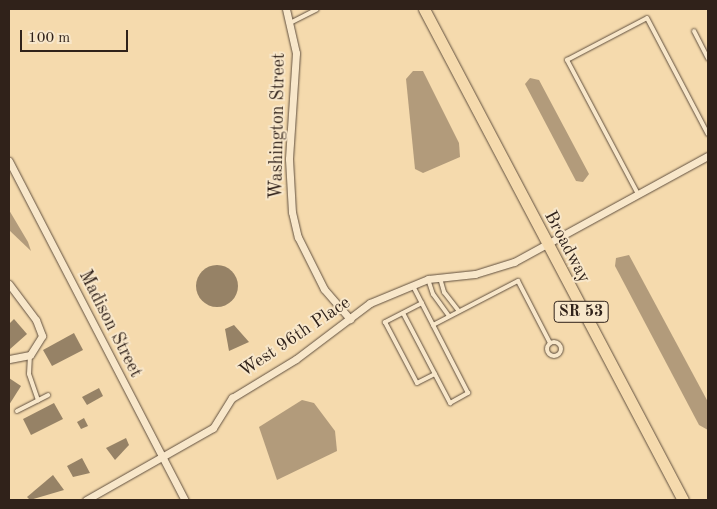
<!DOCTYPE html>
<style>
body{margin:0}
#map{position:relative;width:717px;height:509px;overflow:hidden;background:#f5daad;font-family:"Old Standard TT",serif}
div>[style]{position:absolute}
.water>*{inset:0;background:#b29b7b}
.building>*{inset:0;background:#968266}
.round{border-radius:50%}
.roads{filter:drop-shadow(0 0 1px #61503f) drop-shadow(0 0 1px #61503f)}
.lane>*{height:4px;margin:-2px;padding:0 2px;transform-origin:2px;border-radius:2px;background:#f8e7ca}
.lane>.ring{margin:-2px;padding:0;box-sizing:content-box;background:none;border:4px solid #f8e7ca;border-radius:50%}
.street>*{height:7px;margin:-3.5px;padding:0 3.5px;transform-origin:3.5px;border-radius:3.5px;background:#f8e7ca}
.primary>*{height:11px;margin:-5.5px;padding:0 5.5px;transform-origin:5.5px;border-radius:5.5px;background:#f5daad}
span{translate:-50% -50%;white-space:nowrap;text-align:center;line-height:1.15;-webkit-text-stroke:4px #f8e7ca;paint-order:stroke}
.shield-label span{padding:1px 4px;background:#f8e7ca;border:1px solid;border-radius:4px;-webkit-text-stroke-width:0}
.shield-label{font-size:16px;color:#30221a;font-weight:700}
.street-label{font-size:18px;color:#30221a}
.frame{position:absolute;inset:0;border:10px solid #30221a;pointer-events:none}
.scale{position:absolute;left:20px;top:30px;width:108px;height:22px;box-sizing:border-box;border:2px solid #30221a;border-top:0;padding-left:6px;font-size:15px;line-height:18px;white-space:nowrap;color:#30221a;-webkit-text-stroke:4px #f8e7ca;paint-order:stroke}
</style>
<div id="map">
<div class="water">
<i style="clip-path:polygon(413px 71px,423px 71px,459px 143px,460px 157px,423px 173px,415px 169px,406px 79px)"></i>
<i style="clip-path:polygon(530px 78px,539px 80px,589px 174px,583px 182px,576px 181px,525px 84px)"></i>
<i style="clip-path:polygon(9px 210px,28px 242px,31px 251px,9px 230px)"></i>
<i style="clip-path:polygon(629px 255px,708px 402px,708px 430px,699px 425px,615px 266px,616px 258px)"></i>
<i style="clip-path:polygon(302px 400px,314px 403px,335px 431px,337px 451px,277px 480px,259px 427px)"></i>
</div>
<div class="building">
<i class="round" style="left:196px;top:265px;width:42px;height:42px"></i>
<i style="clip-path:polygon(14px 319px,27px 334px,9px 350px,9px 324px)"></i>
<i style="clip-path:polygon(234px 325px,249px 342px,229px 351px,225px 329px)"></i>
<i style="clip-path:polygon(74px 333px,83px 350px,52px 366px,43px 350px)"></i>
<i style="clip-path:polygon(9px 378px,21px 386px,9px 405px)"></i>
<i style="clip-path:polygon(99px 388px,103px 396px,87px 405px,82px 397px)"></i>
<i style="clip-path:polygon(54px 403px,63px 419px,31px 435px,23px 419px)"></i>
<i style="clip-path:polygon(84px 418px,88px 426px,81px 429px,77px 422px)"></i>
<i style="clip-path:polygon(126px 438px,129px 445px,115px 460px,106px 448px)"></i>
<i style="clip-path:polygon(82px 458px,90px 473px,73px 477px,67px 466px)"></i>
<i style="clip-path:polygon(53px 475px,64px 490px,30px 500px,27px 497px)"></i>
</div>
<div class="roads">
<div class="lane">
<i style="left:290px;top:23px;width:30px;rotate:-27deg"></i>
<i style="left:694px;top:31px;width:31px;rotate:63deg"></i>
<i style="left:638px;top:194px;width:152px;rotate:-117.9deg"></i>
<i style="left:567px;top:60px;width:90px;rotate:-27.7deg"></i>
<i style="left:647px;top:18px;width:131px;rotate:62.3deg"></i>
<i style="left:440px;top:278px;width:15px;rotate:74deg"></i>
<i style="left:444px;top:292px;width:24px;rotate:52deg"></i>
<i style="left:428px;top:279px;width:16px;rotate:72deg"></i>
<i style="left:433px;top:294px;width:27px;rotate:54deg"></i>
<i style="left:422px;top:303px;width:42px;rotate:152.8deg"></i>
<i style="left:385px;top:322px;width:69px;rotate:62.3deg"></i>
<i style="left:417px;top:383px;width:20px;rotate:-27deg"></i>
<i style="left:403px;top:313px;width:102px;rotate:62.4deg"></i>
<i style="left:450px;top:403px;width:21px;rotate:-29deg"></i>
<i style="left:468px;top:393px;width:120px;rotate:-117.2deg"></i>
<i style="left:433px;top:325px;width:96px;rotate:-27.4deg"></i>
<i style="left:518px;top:281px;width:70px;rotate:62.7deg"></i>
<i class="ring" style="left:547px;top:342px;width:10px;height:10px"></i>
<i style="left:30px;top:355px;width:19px;rotate:93deg"></i>
<i style="left:29px;top:374px;width:28px;rotate:71deg"></i>
<i style="left:17px;top:411px;width:35px;rotate:-27deg"></i>
</div>
<div class="street">
<i style="left:286px;top:9px;width:45px;rotate:77.2deg"></i>
<i style="left:296px;top:53px;width:106px;rotate:93.8deg"></i>
<i style="left:289px;top:159px;width:53px;rotate:86.8deg"></i>
<i style="left:292px;top:212px;width:26px;rotate:77deg"></i>
<i style="left:298px;top:237px;width:58px;rotate:63.4deg"></i>
<i style="left:324px;top:289px;width:40px;rotate:49deg"></i>
<i style="left:9px;top:161px;width:382px;rotate:62.6deg"></i>
<i style="left:9px;top:284px;width:45px;rotate:53.1deg"></i>
<i style="left:36px;top:320px;width:17px;rotate:69deg"></i>
<i style="left:42px;top:336px;width:22px;rotate:122deg"></i>
<i style="left:30px;top:355px;width:21px;rotate:169deg"></i>
<i style="left:86px;top:500px;width:146px;rotate:-29.6deg"></i>
<i style="left:213px;top:428px;width:36px;rotate:-58deg"></i>
<i style="left:232px;top:398px;width:75px;rotate:-31.4deg"></i>
<i style="left:296px;top:359px;width:93px;rotate:-37.1deg"></i>
<i style="left:370px;top:303px;width:63px;rotate:-22.5deg"></i>
<i style="left:428px;top:279px;width:47px;rotate:-6.1deg"></i>
<i style="left:475px;top:274px;width:41px;rotate:-17.1deg"></i>
<i style="left:514px;top:262px;width:221px;rotate:-28.7deg"></i>
</div>
<div class="primary">
<i style="left:424px;top:9px;width:555px;rotate:62.19deg"></i>
</div>
</div>
<div class="shield-label">
<span style="left:581px;top:312px">SR 53</span>
</div>
<div class="street-label">
<span style="left:278px;top:126px;rotate:-89deg">Washington Street</span>
<span style="left:567px;top:247px;rotate:62deg">Broadway</span>
<span style="left:110px;top:324px;rotate:63deg">Madison Street</span>
<span style="left:295px;top:337px;rotate:-34deg">West 96th Place</span>
</div>
<div class="frame"></div>
<div class="scale">100 m</div>
</div>
